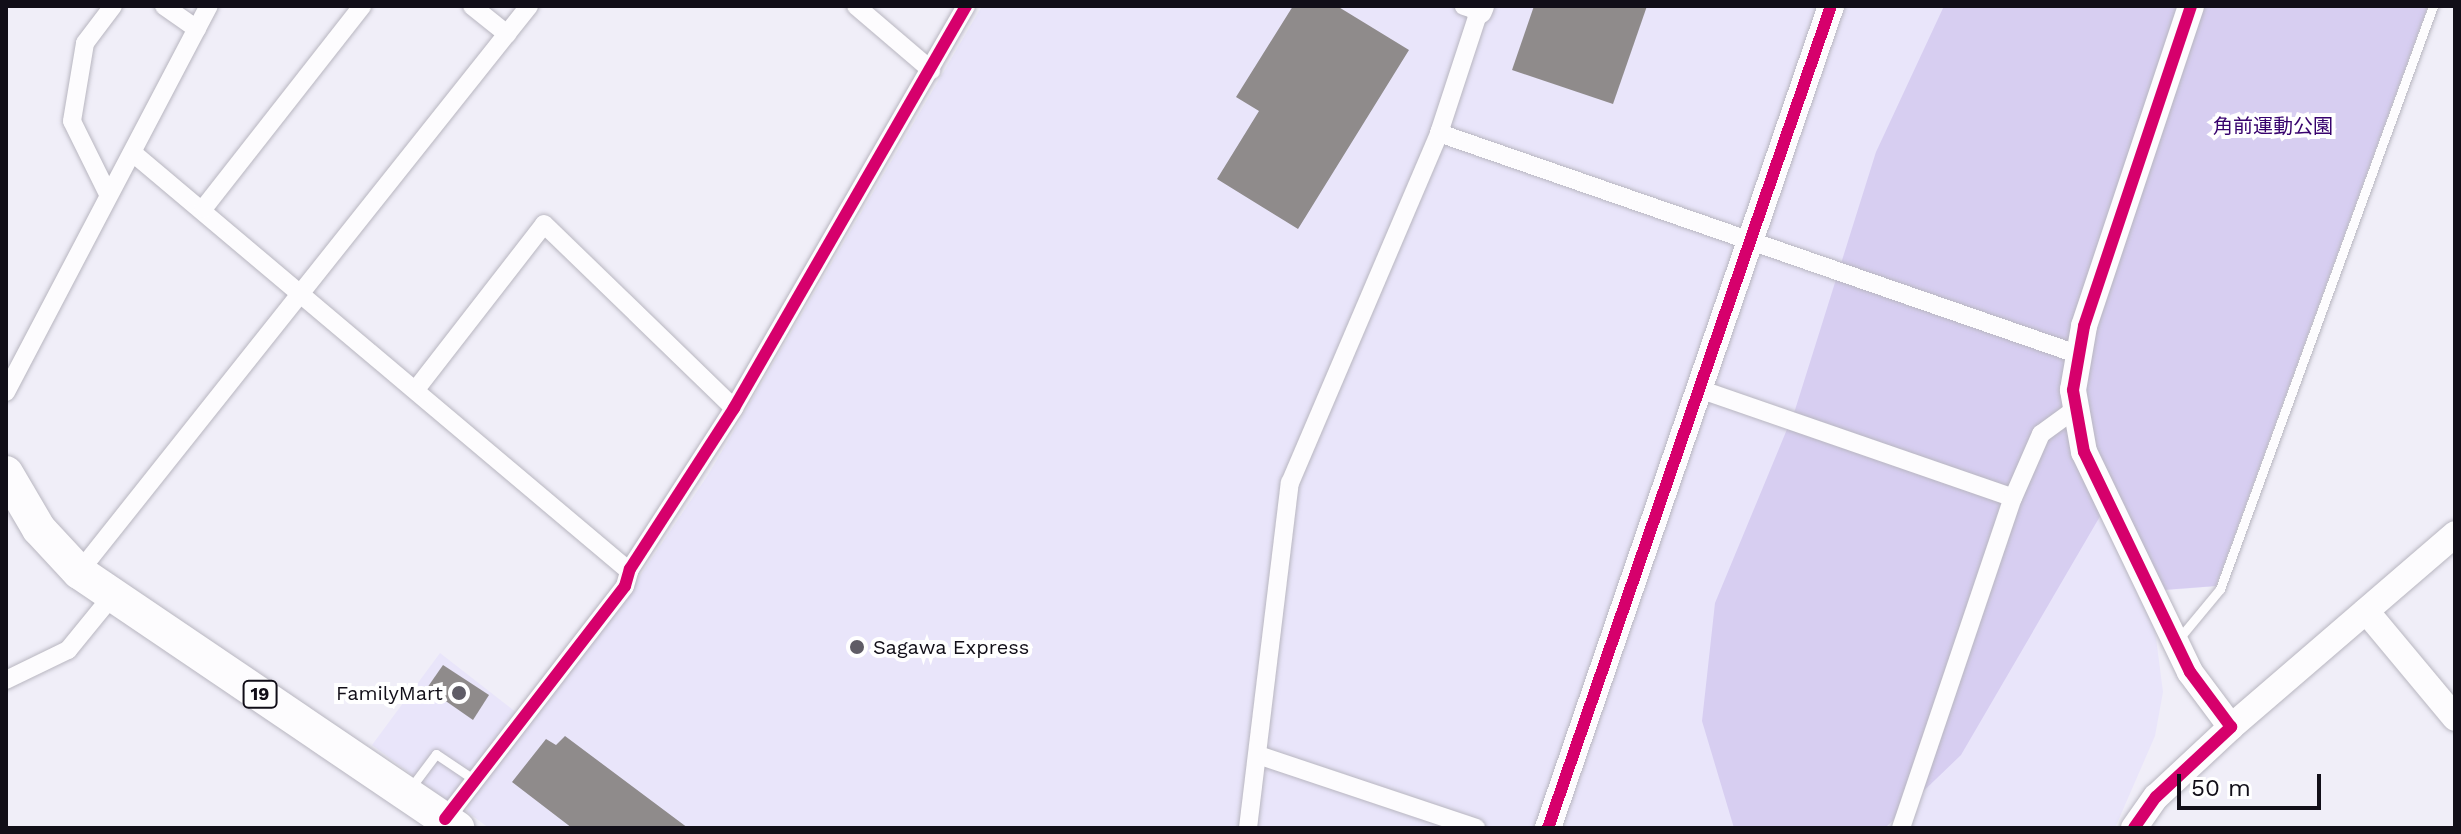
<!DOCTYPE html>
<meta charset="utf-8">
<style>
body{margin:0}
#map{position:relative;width:2461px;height:834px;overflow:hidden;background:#f0eef8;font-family:"Work Sans","Noto Sans JP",sans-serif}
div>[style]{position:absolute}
.built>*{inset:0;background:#e9e5fa}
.green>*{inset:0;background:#d7cef1}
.building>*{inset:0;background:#8f8b8b}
.roads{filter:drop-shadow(0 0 2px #b8b6c0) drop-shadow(0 0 2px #b8b6c0)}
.lane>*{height:9px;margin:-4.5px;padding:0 4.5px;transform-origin:4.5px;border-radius:4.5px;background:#fdfcfe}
.street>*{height:18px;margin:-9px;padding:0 9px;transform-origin:9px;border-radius:9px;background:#fdfcfe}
.secondary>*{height:26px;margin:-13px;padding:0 13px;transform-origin:13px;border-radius:13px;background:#fdfcfe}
.highway>*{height:34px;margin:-17px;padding:0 17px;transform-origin:17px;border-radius:17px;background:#fdfcfe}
.cycleway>*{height:12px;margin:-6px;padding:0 6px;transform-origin:6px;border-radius:6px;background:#d6006c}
.dots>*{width:22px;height:22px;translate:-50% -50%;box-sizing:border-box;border:4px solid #fff;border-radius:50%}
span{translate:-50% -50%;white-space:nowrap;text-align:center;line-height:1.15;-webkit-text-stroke:8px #fff;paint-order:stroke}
.shield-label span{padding:2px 6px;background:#fff;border:2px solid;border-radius:6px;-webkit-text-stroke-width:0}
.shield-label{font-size:18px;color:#110e18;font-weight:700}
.park-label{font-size:20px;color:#37026d}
.poi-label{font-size:20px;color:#110e18}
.left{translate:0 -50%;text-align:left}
.right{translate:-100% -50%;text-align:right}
.frame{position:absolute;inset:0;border:8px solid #110e18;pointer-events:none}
.scale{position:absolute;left:2177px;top:774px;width:144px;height:36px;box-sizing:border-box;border:4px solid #110e18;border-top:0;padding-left:10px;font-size:24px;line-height:28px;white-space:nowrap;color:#110e18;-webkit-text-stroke:6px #fff;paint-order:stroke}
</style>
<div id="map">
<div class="built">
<i style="clip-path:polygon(982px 6px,2428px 6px,2216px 586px,2137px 593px,2155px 630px,2163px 692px,2155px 736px,2115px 828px,489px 828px,467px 812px,469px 802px,629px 592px,708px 475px)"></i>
<i style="clip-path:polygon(440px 653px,517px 713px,447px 801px,372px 745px)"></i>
</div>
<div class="green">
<i style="clip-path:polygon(1944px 6px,2428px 6px,2216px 586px,2163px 590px,2113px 494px,1961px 755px,1885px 828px,1734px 828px,1702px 721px,1715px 603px,1795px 410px,1876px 152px)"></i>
</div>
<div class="building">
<i style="clip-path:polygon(1293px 6px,1337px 6px,1409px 50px,1298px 229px,1217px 179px,1259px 111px,1236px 97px)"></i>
<i style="clip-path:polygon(1534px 6px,1647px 6px,1613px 104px,1512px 70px)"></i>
<i style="clip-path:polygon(443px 665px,489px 695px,473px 720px,427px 688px)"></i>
<i style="clip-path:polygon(565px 736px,688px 828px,572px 828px,512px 782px,546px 739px,556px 745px)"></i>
</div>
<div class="roads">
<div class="lane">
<i style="left:2177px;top:641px;width:67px;rotate:-50.4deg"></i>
<i style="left:2220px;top:589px;width:621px;rotate:-69.93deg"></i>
<i style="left:409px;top:790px;width:45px;rotate:-53.1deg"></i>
<i style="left:436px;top:754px;width:48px;rotate:34deg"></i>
</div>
<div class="street">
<i style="left:164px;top:6px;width:40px;rotate:34.9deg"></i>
<i style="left:472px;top:6px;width:45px;rotate:38.7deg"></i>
<i style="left:856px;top:6px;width:99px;rotate:40.5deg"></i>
<i style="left:1439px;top:133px;width:675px;rotate:19.11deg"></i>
<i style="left:133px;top:153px;width:649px;rotate:40.12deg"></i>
<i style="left:108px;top:194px;width:81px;rotate:-116.3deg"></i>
<i style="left:72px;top:121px;width:79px;rotate:-80.5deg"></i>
<i style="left:85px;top:43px;width:46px;rotate:-52.9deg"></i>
<i style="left:203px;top:209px;width:258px;rotate:-51.9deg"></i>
<i style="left:417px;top:388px;width:207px;rotate:-52.2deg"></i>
<i style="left:544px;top:224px;width:264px;rotate:44.1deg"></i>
<i style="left:1699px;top:389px;width:332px;rotate:19.1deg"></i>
<i style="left:6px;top:392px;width:436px;rotate:-62.3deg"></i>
<i style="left:79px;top:572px;width:723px;rotate:-51.51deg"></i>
<i style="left:6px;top:680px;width:69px;rotate:-25.8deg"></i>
<i style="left:68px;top:650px;width:70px;rotate:-50.8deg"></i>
<i style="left:1261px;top:756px;width:227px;rotate:18.5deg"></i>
<i style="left:445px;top:819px;width:294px;rotate:-52.3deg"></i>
<i style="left:625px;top:586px;width:18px;rotate:-74deg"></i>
<i style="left:630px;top:569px;width:192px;rotate:-57.1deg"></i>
<i style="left:734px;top:408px;width:464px;rotate:-60deg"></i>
<i style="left:1248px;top:828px;width:348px;rotate:-83.1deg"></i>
<i style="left:1290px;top:483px;width:380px;rotate:-66.9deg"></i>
<i style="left:1439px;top:133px;width:128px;rotate:-71.8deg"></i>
<i style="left:1479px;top:11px;width:16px;rotate:-162deg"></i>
<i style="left:1901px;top:828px;width:348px;rotate:-71.3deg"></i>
<i style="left:2013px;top:498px;width:70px;rotate:-66.4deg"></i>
<i style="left:2041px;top:434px;width:39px;rotate:-36deg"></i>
</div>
<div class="secondary">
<i style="left:1479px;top:11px;width:5px;rotate:-68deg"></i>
<i style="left:2366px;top:611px;width:139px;rotate:50.2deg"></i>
<i style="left:2231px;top:727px;width:296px;rotate:-40.7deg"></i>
<i style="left:1548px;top:828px;width:869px;rotate:-71deg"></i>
<i style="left:2134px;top:828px;width:38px;rotate:-55deg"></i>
<i style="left:2156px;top:797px;width:103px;rotate:-43deg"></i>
<i style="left:2231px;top:727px;width:69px;rotate:-126.7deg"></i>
<i style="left:2190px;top:672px;width:244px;rotate:-115.7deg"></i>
<i style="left:2084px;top:452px;width:63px;rotate:-100.1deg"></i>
<i style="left:2073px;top:390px;width:65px;rotate:-80.2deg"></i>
<i style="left:2084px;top:326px;width:337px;rotate:-71.5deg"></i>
</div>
<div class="highway">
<i style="left:6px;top:473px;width:65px;rotate:59.5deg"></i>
<i style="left:39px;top:529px;width:59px;rotate:47.1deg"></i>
<i style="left:79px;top:572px;width:457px;rotate:34.1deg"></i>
</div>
</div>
<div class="cycleway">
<i style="left:445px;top:819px;width:294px;rotate:-52.3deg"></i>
<i style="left:625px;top:586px;width:18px;rotate:-74deg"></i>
<i style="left:630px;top:569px;width:192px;rotate:-57.1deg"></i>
<i style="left:734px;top:408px;width:464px;rotate:-60deg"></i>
<i style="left:1548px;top:828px;width:869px;rotate:-71deg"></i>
<i style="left:2134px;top:828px;width:38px;rotate:-55deg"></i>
<i style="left:2156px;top:797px;width:103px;rotate:-43deg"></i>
<i style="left:2231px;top:727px;width:69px;rotate:-126.7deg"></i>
<i style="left:2190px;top:672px;width:244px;rotate:-115.7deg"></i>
<i style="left:2084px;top:452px;width:63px;rotate:-100.1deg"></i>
<i style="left:2073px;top:390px;width:65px;rotate:-80.2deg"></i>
<i style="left:2084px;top:326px;width:337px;rotate:-71.5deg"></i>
</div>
<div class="dots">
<i style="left:857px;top:647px;background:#5f5c66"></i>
<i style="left:459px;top:693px;background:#5f5c66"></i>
</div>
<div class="shield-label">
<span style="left:260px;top:694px">19</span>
</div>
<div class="park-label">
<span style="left:2273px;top:126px">角前運動公園</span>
</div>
<div class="poi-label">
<span class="left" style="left:873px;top:647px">Sagawa Express</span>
<span class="right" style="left:443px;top:693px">FamilyMart</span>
</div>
<div class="frame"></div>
<div class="scale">50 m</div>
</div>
